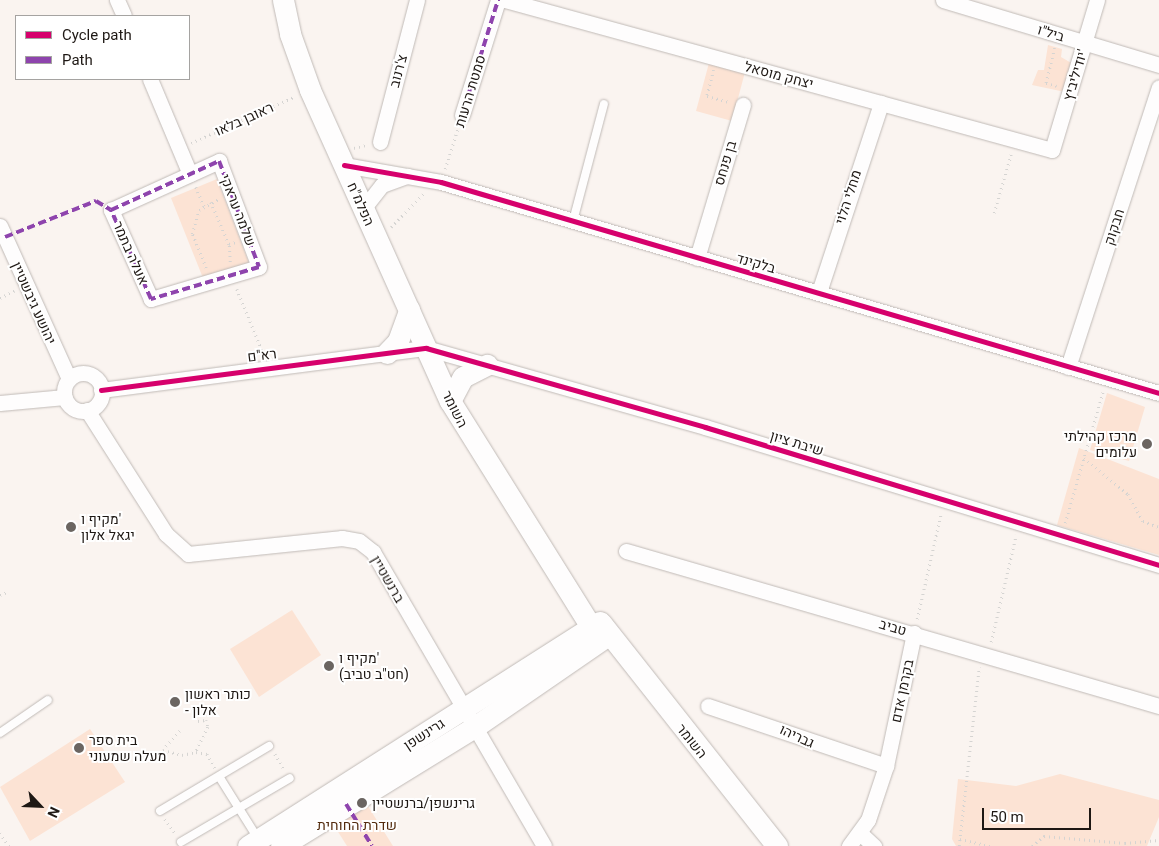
<!DOCTYPE html>
<meta charset="utf-8">
<style>
body{margin:0}
#map{position:relative;width:1159px;height:846px;overflow:hidden;background:#faf4f0;font-family:Roboto,Heebo,sans-serif}
div>[style]{position:absolute}
.green>*{inset:0;background:#fce3d4}
.path>*{height:2.5px;margin-top:-1.25px;transform-origin:0;background:repeating-linear-gradient(90deg,#d5d4d2 0 1px,transparent 0 5px)}
.roads{filter:drop-shadow(0 0 1px #c0bab6) drop-shadow(0 0 1px #c0bab6)}
.lane>*{height:8px;margin:-4px;padding:0 4px;transform-origin:4px;border-radius:4px;background:#fefdfd}
.street>*{height:15px;margin:-7.5px;padding:0 7.5px;transform-origin:7.5px;border-radius:7.5px;background:#fefdfd}
.street>.ring{margin:-7.5px;padding:0;box-sizing:content-box;background:none;border:15px solid #fefdfd;border-radius:50%}
.secondary>*{height:21px;margin:-10.5px;padding:0 10.5px;transform-origin:10.5px;border-radius:10.5px;background:#fefdfd}
.quiet>*{height:4px;margin-top:-2px;transform-origin:0;background:repeating-linear-gradient(90deg,#8e44ad 0 8px,transparent 0 12px)}
.cycleway>*{height:5px;margin:-2.5px;padding:0 2.5px;transform-origin:2.5px;border-radius:2.5px;background:#d6006c}
.dots>*{width:14px;height:14px;translate:-50% -50%;box-sizing:border-box;border:2px solid #fff;border-radius:50%}
span{translate:-50% -50%;white-space:nowrap;text-align:center;line-height:1.15;-webkit-text-stroke:4px #fff;paint-order:stroke}
.street-label{font-size:14px;color:#1e1814}
.poi-label{font-size:14px;color:#1e1814}
.right{translate:-100% -50%;text-align:right}
.left{translate:0 -50%;text-align:left}
.park-label{font-size:14px;color:#532b0e}
.legend{position:absolute;left:15px;top:15px;width:175px;height:65px;box-sizing:border-box;background:#fff;border:1px solid #a5a3a1;margin:0;padding:6px 9px;list-style:none;font-size:15px;color:#1e1814}
.legend li{display:flex;align-items:center;gap:10px;height:25px}
.legend b{width:25px;border:1px solid #a5a3a1}
.north{position:absolute;left:15px;top:781px;width:50px;height:50px;-webkit-text-stroke:4px #fff;paint-order:stroke;rotate:115deg;font-size:14px;font-weight:700;line-height:20px;text-align:center;color:#1e1814}
.north::after{content:'';display:block;margin:auto;width:18px;height:22px;background:#1e1814;clip-path:polygon(50% 0,100% 100%,50% 72%,0 100%)}
.scale{position:absolute;left:982px;top:808px;width:109px;height:22px;box-sizing:border-box;border:2px solid #1e1814;border-top:0;padding-left:6px;font-size:15px;line-height:18px;white-space:nowrap;color:#1e1814;-webkit-text-stroke:4px #fff;paint-order:stroke}
</style>
<div id="map">
<div class="green">
<i style="clip-path:polygon(1048px 45px,1062px 49px,1061px 57px,1073px 64px,1065px 92px,1032px 85px,1038px 70px,1044px 70px)"></i>
<i style="clip-path:polygon(709px 63px,745px 72px,732px 121px,696px 111px)"></i>
<i style="clip-path:polygon(217px 179px,249px 263px,203px 278px,171px 198px)"></i>
<i style="clip-path:polygon(1107px 393px,1145px 407px,1129px 461px,1090px 450px)"></i>
<i style="clip-path:polygon(1079px 448px,1159px 479px,1159px 555px,1057px 525px)"></i>
<i style="clip-path:polygon(292px 610px,321px 655px,259px 697px,230px 649px)"></i>
<i style="clip-path:polygon(90px 729px,125px 782px,30px 841px,0 787px)"></i>
<i style="clip-path:polygon(1060px 774px,1159px 800px,1159px 817px,1147px 846px,956px 846px,952px 839px,958px 779px,1016px 786px)"></i>
<i style="clip-path:polygon(361px 795px,393px 846px,347px 846px,328px 816px)"></i>
</div>
<div class="path">
<i style="left:1055px;top:48px;width:36px;rotate:104deg"></i>
<i style="left:1046px;top:83px;width:11px;rotate:15deg"></i>
<i style="left:714px;top:70px;width:27px;rotate:105deg"></i>
<i style="left:707px;top:96px;width:24px;rotate:15deg"></i>
<i style="left:191px;top:143px;width:113px;rotate:-24.1deg"></i>
<i style="left:354px;top:148px;width:12px;rotate:-14deg"></i>
<i style="left:445px;top:169px;width:43px;rotate:-72.4deg"></i>
<i style="left:196px;top:187px;width:21px;rotate:67deg"></i>
<i style="left:211px;top:202px;width:46px;rotate:66.8deg"></i>
<i style="left:994px;top:213px;width:61px;rotate:-73.9deg"></i>
<i style="left:391px;top:227px;width:46px;rotate:-45.9deg"></i>
<i style="left:230px;top:262px;width:18px;rotate:-93deg"></i>
<i style="left:229px;top:244px;width:7px;rotate:-16deg"></i>
<i style="left:206px;top:268px;width:37px;rotate:-112deg"></i>
<i style="left:192px;top:234px;width:25px;rotate:-74deg"></i>
<i style="left:199px;top:210px;width:23px;rotate:-29deg"></i>
<i style="left:237px;top:289px;width:71px;rotate:67.8deg"></i>
<i style="left:0;top:298px;width:16px;rotate:-27deg"></i>
<i style="left:1084px;top:458px;width:57px;rotate:39.3deg"></i>
<i style="left:1128px;top:494px;width:31px;rotate:61deg"></i>
<i style="left:1143px;top:521px;width:17px;rotate:21deg"></i>
<i style="left:1065px;top:523px;width:137px;rotate:-73.9deg"></i>
<i style="left:0;top:595px;width:8px;rotate:-23deg"></i>
<i style="left:917px;top:619px;width:109px;rotate:-77.2deg"></i>
<i style="left:991px;top:642px;width:110px;rotate:-76.8deg"></i>
<i style="left:198px;top:721px;width:8px;rotate:-7deg"></i>
<i style="left:206px;top:720px;width:7px;rotate:74deg"></i>
<i style="left:208px;top:727px;width:28px;rotate:116deg"></i>
<i style="left:196px;top:752px;width:11px;rotate:10deg"></i>
<i style="left:207px;top:754px;width:16px;rotate:60deg"></i>
<i style="left:180px;top:731px;width:25px;rotate:132deg"></i>
<i style="left:163px;top:750px;width:20px;rotate:15deg"></i>
<i style="left:182px;top:755px;width:14px;rotate:-12deg"></i>
<i style="left:275px;top:754px;width:17px;rotate:59deg"></i>
<i style="left:165px;top:819px;width:17px;rotate:54deg"></i>
<i style="left:0;top:833px;width:16px;rotate:55deg"></i>
<i style="left:960px;top:839px;width:32px;rotate:13deg"></i>
<i style="left:959px;top:846px;width:180px;rotate:-83.6deg"></i>
<i style="left:1032px;top:846px;width:16px;rotate:-40deg"></i>
<i style="left:1044px;top:836px;width:81px;rotate:4.9deg"></i>
<i style="left:1125px;top:843px;width:34px;rotate:-5deg"></i>
</div>
<div class="roads">
<div class="lane">
<i style="left:573px;top:221px;width:121px;rotate:-75.2deg"></i>
<i style="left:0;top:733px;width:58px;rotate:-34.5deg"></i>
<i style="left:220px;top:778px;width:70px;rotate:57.9deg"></i>
<i style="left:160px;top:811px;width:127px;rotate:-30.8deg"></i>
<i style="left:181px;top:842px;width:126px;rotate:-30.4deg"></i>
</div>
<div class="street">
<i style="left:117px;top:0;width:17px;rotate:66deg"></i>
<i style="left:505px;top:0;width:567px;rotate:15.33deg"></i>
<i style="left:1052px;top:150px;width:157px;rotate:-73.3deg"></i>
<i style="left:943px;top:0;width:226px;rotate:16.7deg"></i>
<i style="left:150px;top:79px;width:103px;rotate:67.2deg"></i>
<i style="left:462px;top:115px;width:121px;rotate:-72.6deg"></i>
<i style="left:380px;top:142px;width:147px;rotate:-75.4deg"></i>
<i style="left:219px;top:161px;width:113px;rotate:69.3deg"></i>
<i style="left:259px;top:267px;width:113px;rotate:163.5deg"></i>
<i style="left:151px;top:299px;width:98px;rotate:-114.2deg"></i>
<i style="left:111px;top:210px;width:119px;rotate:-24.4deg"></i>
<i style="left:344px;top:165px;width:98px;rotate:9.9deg"></i>
<i style="left:441px;top:182px;width:748px;rotate:16.38deg"></i>
<i style="left:363px;top:209px;width:31px;rotate:-52deg"></i>
<i style="left:382px;top:185px;width:27px;rotate:-20deg"></i>
<i style="left:0;top:226px;width:168px;rotate:65.7deg"></i>
<i style="left:697px;top:258px;width:160px;rotate:-73.3deg"></i>
<i style="left:819px;top:292px;width:199px;rotate:-71.8deg"></i>
<i style="left:1068px;top:367px;width:294px;rotate:-72deg"></i>
<i class="ring" style="left:64px;top:373px;width:23px;height:23px"></i>
<i style="left:101px;top:390px;width:328px;rotate:-7.4deg"></i>
<i style="left:426px;top:348px;width:290px;rotate:15.8deg"></i>
<i style="left:705px;top:427px;width:475px;rotate:16.9deg"></i>
<i style="left:0;top:403px;width:65px;rotate:-5.3deg"></i>
<i style="left:87px;top:410px;width:147px;rotate:57.5deg"></i>
<i style="left:166px;top:534px;width:30px;rotate:42deg"></i>
<i style="left:188px;top:554px;width:155px;rotate:-5.9deg"></i>
<i style="left:342px;top:538px;width:17px;rotate:10deg"></i>
<i style="left:359px;top:541px;width:18px;rotate:38deg"></i>
<i style="left:373px;top:552px;width:340px;rotate:59.8deg"></i>
<i style="left:626px;top:551px;width:555px;rotate:16.21deg"></i>
<i style="left:708px;top:706px;width:188px;rotate:18.6deg"></i>
<i style="left:861px;top:834px;width:18px;rotate:43deg"></i>
<i style="left:849px;top:846px;width:32px;rotate:-54deg"></i>
<i style="left:868px;top:820px;width:57px;rotate:-71.6deg"></i>
<i style="left:886px;top:766px;width:136px;rotate:-78.1deg"></i>
</div>
<div class="secondary">
<i style="left:283px;top:0;width:35px;rotate:78deg"></i>
<i style="left:290px;top:34px;width:59px;rotate:70.3deg"></i>
<i style="left:310px;top:90px;width:341px;rotate:65.8deg"></i>
<i style="left:450px;top:401px;width:266px;rotate:58deg"></i>
<i style="left:591px;top:627px;width:18px;rotate:29deg"></i>
<i style="left:387px;top:353px;width:16px;rotate:-47deg"></i>
<i style="left:398px;top:341px;width:33px;rotate:-70deg"></i>
<i style="left:450px;top:401px;width:27px;rotate:-62deg"></i>
<i style="left:463px;top:377px;width:27px;rotate:-27deg"></i>
<i style="left:601px;top:623px;width:284px;rotate:51.7deg"></i>
<i style="left:248px;top:846px;width:417px;rotate:-32.5deg"></i>
<i style="left:281px;top:846px;width:225px;rotate:-31.6deg"></i>
<i style="left:473px;top:728px;width:163px;rotate:-34.5deg"></i>
</div>
</div>
<div class="quiet">
<i style="left:462px;top:115px;width:121px;rotate:-72.6deg"></i>
<i style="left:219px;top:161px;width:113px;rotate:69.3deg"></i>
<i style="left:259px;top:267px;width:113px;rotate:163.5deg"></i>
<i style="left:151px;top:299px;width:98px;rotate:-114.2deg"></i>
<i style="left:111px;top:210px;width:119px;rotate:-24.4deg"></i>
<i style="left:5px;top:237px;width:98px;rotate:-21.6deg"></i>
<i style="left:96px;top:201px;width:17px;rotate:31deg"></i>
<i style="left:346px;top:804px;width:49px;rotate:58.2deg"></i>
</div>
<div class="cycleway">
<i style="left:344px;top:165px;width:98px;rotate:9.9deg"></i>
<i style="left:441px;top:182px;width:748px;rotate:16.38deg"></i>
<i style="left:101px;top:390px;width:328px;rotate:-7.4deg"></i>
<i style="left:426px;top:348px;width:290px;rotate:15.8deg"></i>
<i style="left:705px;top:427px;width:475px;rotate:16.9deg"></i>
</div>
<div class="dots">
<i style="left:1147px;top:444px;background:#6b6561"></i>
<i style="left:71px;top:527px;background:#6b6561"></i>
<i style="left:329px;top:666px;background:#6b6561"></i>
<i style="left:175px;top:702px;background:#6b6561"></i>
<i style="left:79px;top:748px;background:#6b6561"></i>
<i style="left:362px;top:803px;background:#6b6561"></i>
</div>
<div class="street-label">
<span style="left:1051px;top:33px;rotate:17deg">ביל"ו</span>
<span style="left:398px;top:71px;rotate:-75deg">צ'רנוב</span>
<span style="left:779px;top:75px;rotate:15deg">יצחק מוסאל</span>
<span style="left:1075px;top:75px;rotate:-73deg">יודיליביץ'</span>
<span style="left:470px;top:91px;rotate:-73deg">סמטת הרעות</span>
<span style="left:244px;top:119px;rotate:-24deg">ראובן בלאו</span>
<span style="left:725px;top:163px;rotate:-73deg">בן פנחס</span>
<span style="left:848px;top:197px;rotate:-72deg">מחלי הלוי</span>
<span style="left:361px;top:204px;rotate:66deg">הפלמ"ח</span>
<span style="left:238px;top:210px;rotate:69deg">שלמה עראקי</span>
<span style="left:1114px;top:227px;rotate:-72deg">חבקוק</span>
<span style="left:131px;top:253px;rotate:66deg">אעלה בתמר</span>
<span style="left:756px;top:263px;rotate:16deg">בלקינד</span>
<span style="left:34px;top:303px;rotate:66deg">יהושע גיבשטיין</span>
<span style="left:262px;top:355px;rotate:-7deg">רא"ם</span>
<span style="left:455px;top:409px;rotate:63deg">השומר</span>
<span style="left:797px;top:443px;rotate:17deg">שיבת ציון</span>
<span style="left:388px;top:579px;rotate:60deg">ברנשטיין</span>
<span style="left:893px;top:627px;rotate:16deg">טביב</span>
<span style="left:902px;top:691px;rotate:-78deg">בקרמן אדם</span>
<span style="left:424px;top:734px;rotate:-33deg">גרינשפן</span>
<span style="left:797px;top:736px;rotate:25deg">גבריהו</span>
<span style="left:692px;top:741px;rotate:51deg">השומר</span>
</div>
<div class="poi-label">
<span class="right" style="left:1137px;top:444px">מרכז קהילתי<br>עלומים</span>
<span class="left" style="left:81px;top:527px">מקיף ו'<br>יגאל אלון</span>
<span class="left" style="left:339px;top:666px">מקיף ו'<br>(חט"ב טביב)</span>
<span class="left" style="left:185px;top:702px">כותר ראשון<br>- אלון</span>
<span class="left" style="left:89px;top:748px">בית ספר<br>מעלה שמעוני</span>
<span class="left" style="left:372px;top:803px">גרינשפן/ברנשטיין</span>
</div>
<div class="park-label">
<span style="left:357px;top:825px">שדרת החוחית</span>
</div>
<ul class="legend">
<li><b style="height:6px;background:#d6006c"></b>Cycle path</li>
<li><b style="height:6px;background:#8e44ad"></b>Path</li>
</ul>
<div class="north">N</div>
<div class="scale">50 m</div>
</div>
